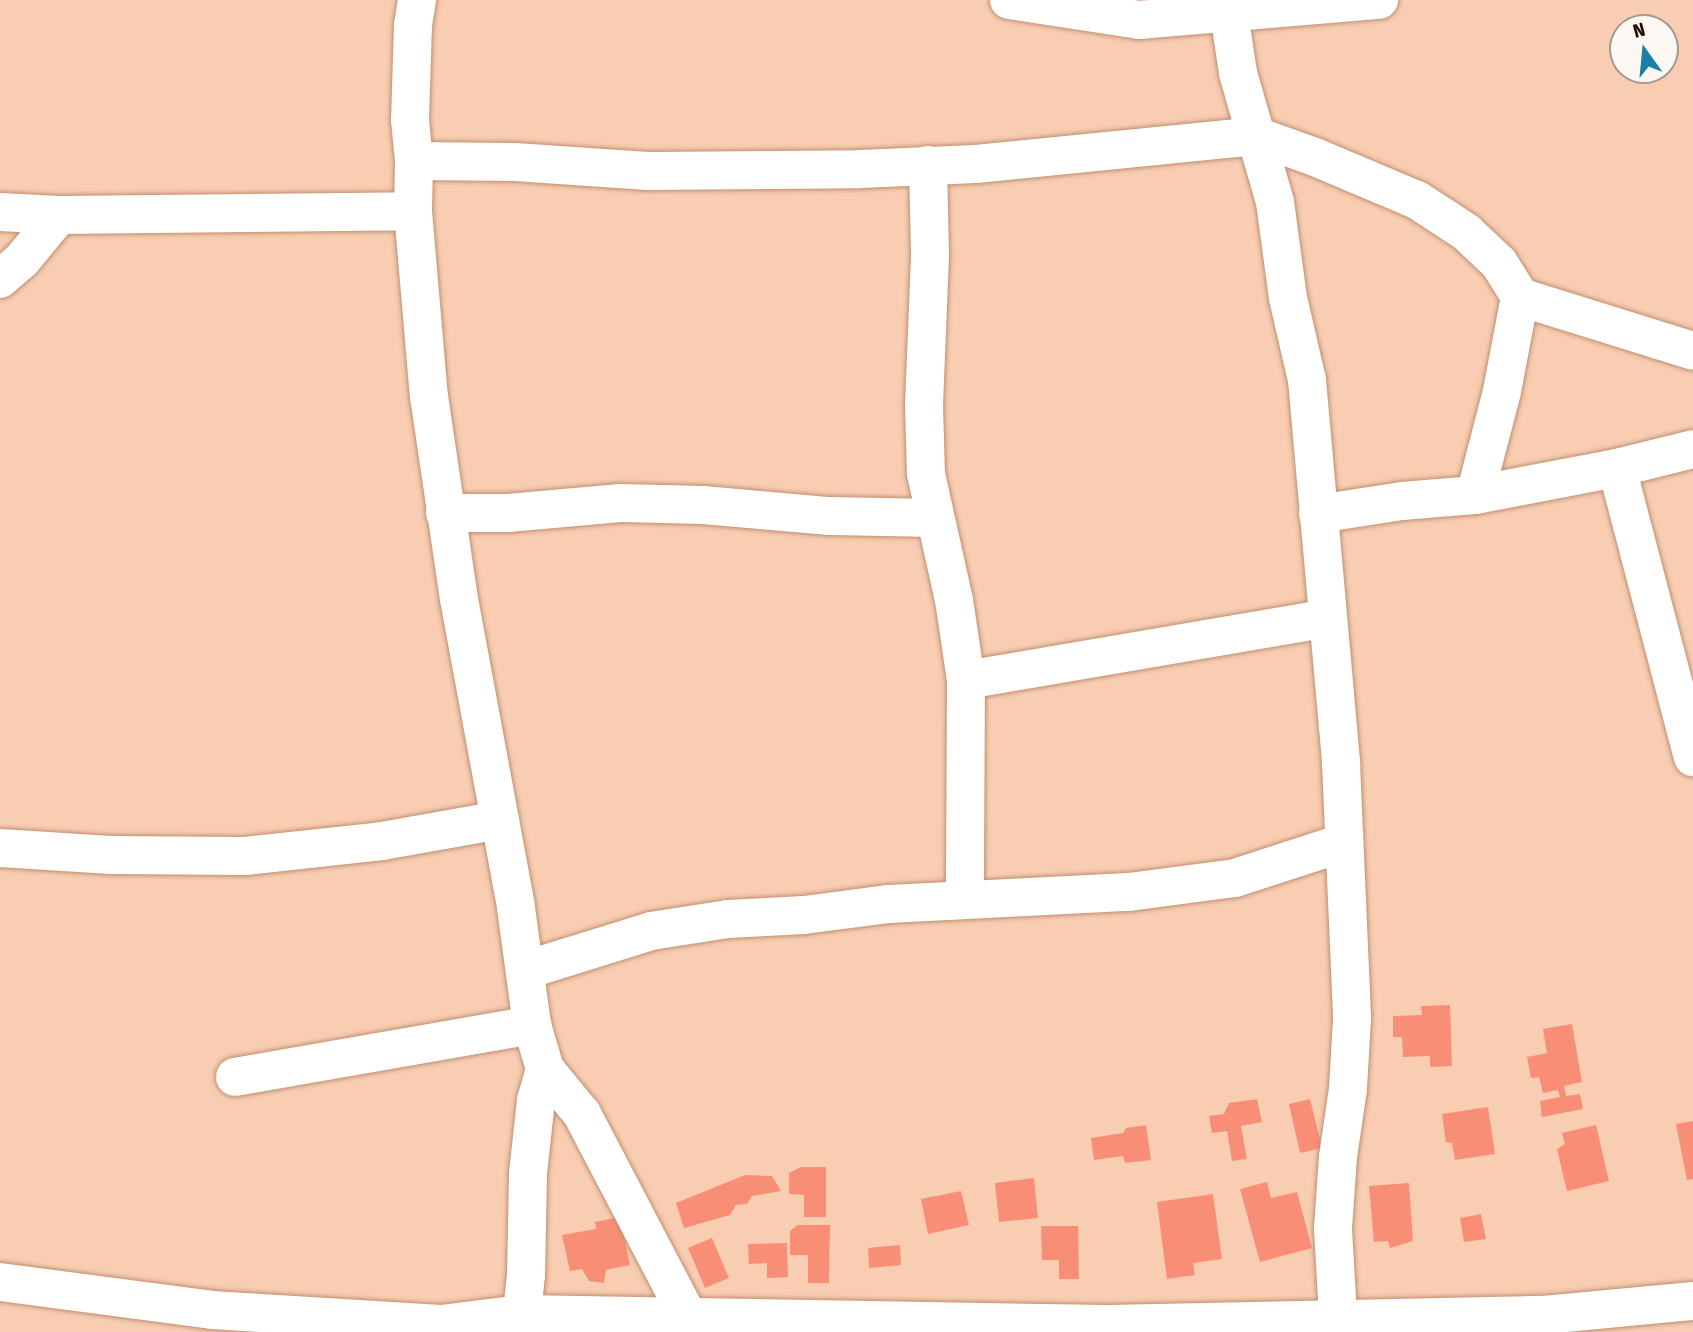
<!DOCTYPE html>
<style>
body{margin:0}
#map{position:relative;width:1693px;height:1332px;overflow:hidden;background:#f8cdb2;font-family:"Fira Sans Condensed",sans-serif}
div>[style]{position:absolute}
.building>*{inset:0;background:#f98e77}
.roads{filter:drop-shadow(0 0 2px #c18e6e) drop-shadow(0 0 2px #c18e6e)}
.street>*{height:38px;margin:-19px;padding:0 19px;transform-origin:19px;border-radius:19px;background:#fff}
span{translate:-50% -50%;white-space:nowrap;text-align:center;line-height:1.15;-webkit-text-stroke:5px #fcf7f3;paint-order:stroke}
.north{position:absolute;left:1609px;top:14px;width:70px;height:70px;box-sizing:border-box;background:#fcf7f3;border:2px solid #a39993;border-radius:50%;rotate:345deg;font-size:19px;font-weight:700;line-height:28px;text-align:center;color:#1d0b02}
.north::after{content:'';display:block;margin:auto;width:24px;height:32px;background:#1c7faa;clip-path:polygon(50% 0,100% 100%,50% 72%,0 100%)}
</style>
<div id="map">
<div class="building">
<i style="clip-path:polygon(1450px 1005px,1452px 1066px,1430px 1067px,1430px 1056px,1403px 1057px,1402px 1037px,1393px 1037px,1393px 1016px,1422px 1015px,1421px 1006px)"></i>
<i style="clip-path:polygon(1572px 1024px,1582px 1082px,1564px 1086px,1566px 1096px,1580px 1094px,1583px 1109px,1542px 1117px,1540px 1101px,1560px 1097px,1558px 1090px,1543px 1093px,1539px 1077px,1531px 1078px,1527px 1057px,1547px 1053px,1543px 1029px)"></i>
<i style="clip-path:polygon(1257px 1099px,1262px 1122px,1241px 1126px,1247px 1159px,1232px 1161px,1227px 1131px,1212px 1133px,1209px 1116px,1224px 1114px,1229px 1103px)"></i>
<i style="clip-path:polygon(1310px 1099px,1322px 1148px,1300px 1153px,1289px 1104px)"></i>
<i style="clip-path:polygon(1488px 1107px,1495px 1154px,1455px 1160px,1452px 1143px,1446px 1142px,1442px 1114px)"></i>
<i style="clip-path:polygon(1693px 1121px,1693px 1179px,1687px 1180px,1676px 1124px)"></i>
<i style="clip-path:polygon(1146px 1125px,1151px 1160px,1125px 1163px,1123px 1156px,1094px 1160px,1091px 1138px,1123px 1133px,1126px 1128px)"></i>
<i style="clip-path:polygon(1596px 1125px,1609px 1181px,1567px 1191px,1557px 1149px,1565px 1144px,1562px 1133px)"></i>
<i style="clip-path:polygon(801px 1167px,826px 1167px,826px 1217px,804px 1217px,804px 1195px,789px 1194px,789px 1173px)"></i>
<i style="clip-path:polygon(745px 1175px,772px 1176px,781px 1191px,752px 1196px,747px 1204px,736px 1205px,730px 1215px,684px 1228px,676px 1203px)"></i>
<i style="clip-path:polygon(1034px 1178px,1038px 1218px,999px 1222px,995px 1183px)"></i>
<i style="clip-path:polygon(1267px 1182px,1271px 1198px,1297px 1192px,1312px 1248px,1260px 1262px,1240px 1189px)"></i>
<i style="clip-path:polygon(1409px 1183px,1413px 1241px,1390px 1248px,1388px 1241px,1374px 1242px,1369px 1186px)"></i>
<i style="clip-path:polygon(961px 1191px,969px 1225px,928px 1234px,921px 1199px)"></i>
<i style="clip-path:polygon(1213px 1194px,1222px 1259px,1193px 1263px,1195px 1275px,1167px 1279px,1157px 1202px)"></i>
<i style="clip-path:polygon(1481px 1214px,1486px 1239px,1464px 1242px,1460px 1218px)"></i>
<i style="clip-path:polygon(620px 1217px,630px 1265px,606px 1270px,604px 1283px,589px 1281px,582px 1269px,570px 1271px,562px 1235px,596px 1229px,595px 1222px)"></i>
<i style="clip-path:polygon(798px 1225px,830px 1225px,829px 1283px,808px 1283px,808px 1255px,790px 1255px,790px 1231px)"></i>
<i style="clip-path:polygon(1041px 1226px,1078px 1226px,1079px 1279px,1059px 1279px,1059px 1260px,1042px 1260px)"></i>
<i style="clip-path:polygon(712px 1238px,729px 1278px,705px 1288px,688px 1248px)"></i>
<i style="clip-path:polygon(787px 1243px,788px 1277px,767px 1278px,767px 1263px,749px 1264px,748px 1244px)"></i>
<i style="clip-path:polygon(900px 1245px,901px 1265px,869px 1268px,868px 1248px)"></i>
</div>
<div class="roads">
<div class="street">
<i style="left:417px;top:0;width:25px;rotate:99deg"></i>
<i style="left:413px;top:25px;width:95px;rotate:91.8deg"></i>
<i style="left:410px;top:120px;width:41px;rotate:84.4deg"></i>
<i style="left:414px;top:161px;width:50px;rotate:91.1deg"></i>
<i style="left:413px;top:211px;width:186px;rotate:85.1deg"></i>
<i style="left:429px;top:396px;width:205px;rotate:81.6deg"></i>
<i style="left:459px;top:599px;width:314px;rotate:79.5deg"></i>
<i style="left:516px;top:908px;width:118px;rotate:82.2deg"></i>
<i style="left:532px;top:1025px;width:46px;rotate:73.5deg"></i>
<i style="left:545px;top:1069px;width:32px;rotate:106deg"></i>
<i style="left:536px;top:1100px;width:74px;rotate:96.2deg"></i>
<i style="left:528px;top:1174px;width:101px;rotate:91.1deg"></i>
<i style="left:526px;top:1275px;width:39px;rotate:96deg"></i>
<i style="left:522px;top:1314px;width:18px;rotate:77deg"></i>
<i style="left:1009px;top:0;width:132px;rotate:8.7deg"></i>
<i style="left:1139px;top:20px;width:241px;rotate:-4.8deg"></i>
<i style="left:1227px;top:0;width:74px;rotate:81.4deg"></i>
<i style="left:1238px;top:73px;width:134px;rotate:74deg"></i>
<i style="left:1275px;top:202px;width:97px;rotate:82.3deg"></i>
<i style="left:1288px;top:298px;width:84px;rotate:77deg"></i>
<i style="left:1307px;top:380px;width:385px;rotate:84.9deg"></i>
<i style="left:1341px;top:763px;width:256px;rotate:87.5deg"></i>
<i style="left:1352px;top:1019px;width:70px;rotate:93.3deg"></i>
<i style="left:1348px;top:1089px;width:69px;rotate:98.4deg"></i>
<i style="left:1338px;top:1157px;width:72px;rotate:94deg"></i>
<i style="left:1333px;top:1229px;width:103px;rotate:86.7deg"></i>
<i style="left:414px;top:161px;width:101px;rotate:0.6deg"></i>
<i style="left:515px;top:162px;width:133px;rotate:3.9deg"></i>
<i style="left:648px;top:171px;width:213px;rotate:-0.5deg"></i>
<i style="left:861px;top:169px;width:115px;rotate:-2.5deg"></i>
<i style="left:976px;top:164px;width:281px;rotate:-5.7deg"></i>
<i style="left:1256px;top:136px;width:63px;rotate:19.6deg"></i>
<i style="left:1315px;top:157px;width:111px;rotate:22.9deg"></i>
<i style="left:1417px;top:200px;width:59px;rotate:33.1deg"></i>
<i style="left:1466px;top:232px;width:45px;rotate:43.2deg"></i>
<i style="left:1499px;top:263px;width:40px;rotate:58deg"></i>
<i style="left:1520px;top:297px;width:181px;rotate:17.3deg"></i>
<i style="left:928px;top:165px;width:91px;rotate:88.7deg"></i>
<i style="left:930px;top:256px;width:148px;rotate:92.3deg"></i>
<i style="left:924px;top:404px;width:70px;rotate:88.4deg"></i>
<i style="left:926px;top:474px;width:129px;rotate:77.5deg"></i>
<i style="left:954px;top:600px;width:81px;rotate:81.5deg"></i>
<i style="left:966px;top:680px;width:219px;rotate:90.3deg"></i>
<i style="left:0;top:212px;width:59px;rotate:2.9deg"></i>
<i style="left:59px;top:215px;width:354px;rotate:-0.6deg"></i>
<i style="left:0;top:279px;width:29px;rotate:-41deg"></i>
<i style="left:22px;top:260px;width:58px;rotate:-50.6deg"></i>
<i style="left:1617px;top:468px;width:299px;rotate:75.3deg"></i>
<i style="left:1475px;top:495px;width:107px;rotate:-75.4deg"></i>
<i style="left:1502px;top:391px;width:96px;rotate:-79.2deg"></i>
<i style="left:445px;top:513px;width:63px"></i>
<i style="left:508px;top:513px;width:113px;rotate:-5.1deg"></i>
<i style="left:621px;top:503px;width:82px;rotate:1.4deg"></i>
<i style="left:703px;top:505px;width:127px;rotate:5deg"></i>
<i style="left:830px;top:516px;width:105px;rotate:1.1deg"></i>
<i style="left:1318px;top:514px;width:85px;rotate:-8.8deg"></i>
<i style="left:1402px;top:501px;width:73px;rotate:-4.7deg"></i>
<i style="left:1475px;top:495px;width:145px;rotate:-10.8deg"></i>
<i style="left:1617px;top:468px;width:78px;rotate:-14deg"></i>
<i style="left:966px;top:680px;width:367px;rotate:-9.7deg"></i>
<i style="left:0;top:848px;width:111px;rotate:3.6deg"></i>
<i style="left:111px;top:855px;width:134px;rotate:0.4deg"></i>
<i style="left:245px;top:856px;width:138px;rotate:-6.2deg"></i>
<i style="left:382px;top:841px;width:120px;rotate:-10.1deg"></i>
<i style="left:526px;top:970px;width:131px;rotate:-17.3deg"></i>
<i style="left:651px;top:931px;width:78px;rotate:-8.9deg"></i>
<i style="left:728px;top:919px;width:76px;rotate:-3deg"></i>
<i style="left:804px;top:915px;width:86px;rotate:-7.4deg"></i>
<i style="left:889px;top:904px;width:240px;rotate:-2.9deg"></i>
<i style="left:1129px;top:892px;width:107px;rotate:-7.5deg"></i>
<i style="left:1235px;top:878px;width:114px;rotate:-18deg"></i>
<i style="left:545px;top:1069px;width:58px;rotate:50.6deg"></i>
<i style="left:582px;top:1114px;width:246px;rotate:62.4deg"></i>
<i style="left:235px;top:1077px;width:302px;rotate:-9.9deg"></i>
<i style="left:0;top:1282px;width:214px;rotate:7.5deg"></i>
<i style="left:212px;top:1310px;width:229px;rotate:3.5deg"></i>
<i style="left:441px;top:1324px;width:82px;rotate:-7deg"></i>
<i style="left:522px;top:1314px;width:586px;rotate:0.98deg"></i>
<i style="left:1108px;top:1324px;width:436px;rotate:-1.2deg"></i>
<i style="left:1544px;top:1315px;width:150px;rotate:-5.4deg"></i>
</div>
</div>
<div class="north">N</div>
</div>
